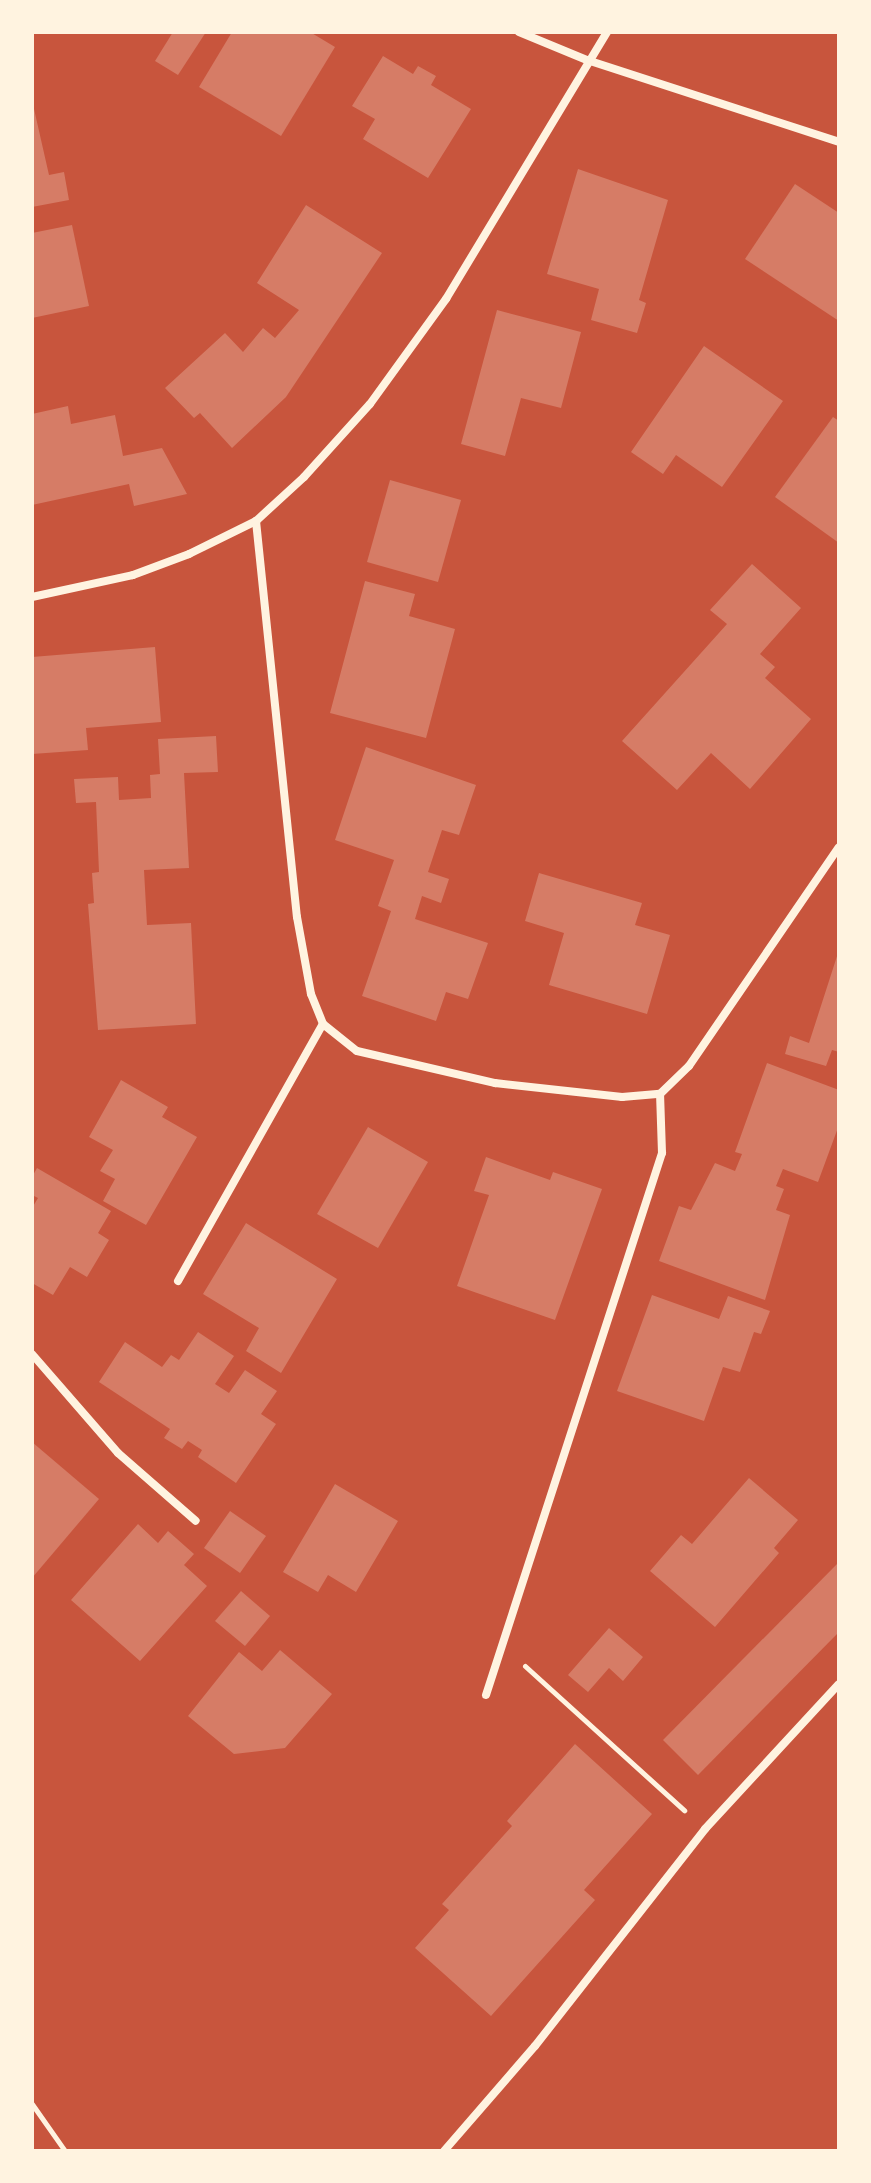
<!DOCTYPE html>
<style>
body{margin:0}
#map{position:relative;width:871px;height:2183px;overflow:hidden;background:#c8553d;font-family:Cabin,sans-serif}
div>[style]{position:absolute}
.building>*{inset:0;background:#d67c66}
.path>*{height:5px;margin:-2.5px;padding:0 2.5px;transform-origin:2.5px;border-radius:2.5px;background:#fff3e0}
.minor>*{height:8px;margin:-4px;padding:0 4px;transform-origin:4px;border-radius:4px;background:#fff3e0}
span{translate:-50% -50%;white-space:nowrap;text-align:center;line-height:1.15;-webkit-text-stroke:7px #fff3e0;paint-order:stroke}
.frame{position:absolute;inset:0;border:34px solid #fff3e0;pointer-events:none}
</style>
<div id="map">
<div class="building">
<i style="clip-path:polygon(173px 32px,206px 32px,178px 75px,155px 61px)"></i>
<i style="clip-path:polygon(232px 32px,310px 32px,335px 47px,281px 136px,199px 87px)"></i>
<i style="clip-path:polygon(383px 56px,413px 74px,418px 66px,436px 76px,431px 85px,471px 109px,428px 178px,363px 139px,375px 119px,352px 106px)"></i>
<i style="clip-path:polygon(32px 100px,49px 175px,64px 172px,69px 200px,32px 207px)"></i>
<i style="clip-path:polygon(578px 169px,668px 200px,639px 300px,646px 303px,637px 333px,591px 320px,599px 289px,547px 274px)"></i>
<i style="clip-path:polygon(795px 184px,839px 213px,839px 321px,745px 259px)"></i>
<i style="clip-path:polygon(306px 205px,382px 253px,286px 397px,232px 448px,200px 413px,194px 418px,165px 388px,225px 333px,243px 352px,263px 328px,275px 338px,299px 310px,257px 283px)"></i>
<i style="clip-path:polygon(72px 225px,89px 306px,32px 318px,32px 233px)"></i>
<i style="clip-path:polygon(497px 310px,581px 332px,561px 408px,521px 398px,505px 456px,461px 444px)"></i>
<i style="clip-path:polygon(704px 346px,783px 401px,722px 487px,676px 455px,663px 474px,631px 452px)"></i>
<i style="clip-path:polygon(68px 406px,71px 424px,115px 415px,123px 456px,162px 448px,187px 494px,134px 506px,129px 484px,32px 505px,32px 414px)"></i>
<i style="clip-path:polygon(833px 417px,839px 421px,839px 543px,775px 497px)"></i>
<i style="clip-path:polygon(390px 480px,461px 500px,438px 582px,367px 562px)"></i>
<i style="clip-path:polygon(752px 564px,801px 608px,760px 654px,775px 667px,765px 678px,811px 719px,750px 789px,711px 753px,677px 790px,622px 741px,727px 624px,710px 610px)"></i>
<i style="clip-path:polygon(365px 581px,415px 594px,409px 616px,455px 629px,426px 738px,330px 713px)"></i>
<i style="clip-path:polygon(155px 647px,161px 722px,86px 728px,88px 750px,32px 754px,32px 657px)"></i>
<i style="clip-path:polygon(216px 736px,218px 772px,184px 773px,189px 868px,144px 870px,147px 925px,191px 923px,196px 1024px,98px 1030px,88px 904px,94px 903px,92px 873px,99px 872px,96px 802px,76px 803px,74px 779px,118px 777px,119px 800px,151px 798px,150px 775px,160px 774px,158px 739px)"></i>
<i style="clip-path:polygon(366px 747px,476px 785px,459px 835px,442px 830px,428px 872px,449px 879px,441px 903px,422px 896px,415px 919px,488px 943px,468px 999px,446px 992px,436px 1021px,362px 996px,391px 911px,378px 906px,394px 860px,335px 840px)"></i>
<i style="clip-path:polygon(539px 873px,642px 903px,635px 925px,670px 935px,647px 1014px,549px 985px,564px 933px,525px 921px)"></i>
<i style="clip-path:polygon(838px 953px,839px 1052px,832px 1050px,826px 1066px,785px 1054px,790px 1036px,809px 1043px)"></i>
<i style="clip-path:polygon(767px 1063px,839px 1090px,839px 1125px,818px 1182px,783px 1169px,776px 1186px,784px 1189px,776px 1210px,790px 1215px,765px 1300px,659px 1261px,679px 1206px,691px 1210px,715px 1163px,735px 1171px,742px 1154px,735px 1152px)"></i>
<i style="clip-path:polygon(121px 1080px,168px 1107px,162px 1117px,197px 1137px,146px 1225px,103px 1201px,115px 1179px,100px 1171px,113px 1150px,89px 1137px)"></i>
<i style="clip-path:polygon(368px 1127px,428px 1162px,378px 1248px,317px 1214px)"></i>
<i style="clip-path:polygon(486px 1157px,550px 1180px,553px 1172px,602px 1189px,555px 1320px,457px 1286px,489px 1195px,474px 1191px)"></i>
<i style="clip-path:polygon(37px 1168px,111px 1211px,98px 1233px,109px 1240px,87px 1277px,70px 1267px,53px 1295px,32px 1283px,32px 1208px,38px 1198px,32px 1195px,32px 1177px)"></i>
<i style="clip-path:polygon(246px 1223px,337px 1279px,281px 1373px,246px 1351px,259px 1328px,203px 1294px)"></i>
<i style="clip-path:polygon(652px 1295px,719px 1319px,728px 1296px,770px 1311px,761px 1334px,754px 1332px,740px 1372px,723px 1367px,704px 1421px,617px 1391px)"></i>
<i style="clip-path:polygon(198px 1332px,234px 1356px,215px 1384px,229px 1393px,245px 1370px,277px 1391px,261px 1414px,276px 1424px,236px 1483px,198px 1457px,202px 1450px,188px 1441px,182px 1449px,164px 1438px,170px 1429px,99px 1382px,125px 1342px,162px 1367px,171px 1355px,179px 1360px)"></i>
<i style="clip-path:polygon(32px 1442px,99px 1499px,32px 1578px)"></i>
<i style="clip-path:polygon(749px 1478px,798px 1520px,774px 1548px,779px 1553px,715px 1627px,650px 1571px,681px 1535px,692px 1544px)"></i>
<i style="clip-path:polygon(335px 1484px,398px 1521px,356px 1592px,328px 1575px,318px 1592px,283px 1572px)"></i>
<i style="clip-path:polygon(230px 1511px,266px 1536px,240px 1573px,204px 1548px)"></i>
<i style="clip-path:polygon(138px 1524px,158px 1543px,168px 1531px,194px 1554px,184px 1565px,207px 1586px,140px 1661px,71px 1600px)"></i>
<i style="clip-path:polygon(839px 1562px,839px 1632px,698px 1775px,663px 1740px)"></i>
<i style="clip-path:polygon(241px 1591px,270px 1616px,245px 1646px,215px 1621px)"></i>
<i style="clip-path:polygon(609px 1628px,643px 1657px,623px 1681px,609px 1668px,588px 1692px,568px 1675px)"></i>
<i style="clip-path:polygon(280px 1650px,332px 1694px,285px 1748px,234px 1754px,188px 1716px,239px 1652px,262px 1671px)"></i>
<i style="clip-path:polygon(575px 1744px,652px 1814px,584px 1890px,595px 1900px,491px 2016px,415px 1948px,449px 1910px,442px 1904px,512px 1826px,507px 1821px)"></i>
</div>
<div class="path">
<i style="left:525px;top:1666px;width:215px;rotate:42.2deg"></i>
<i style="left:32px;top:2104px;width:57px;rotate:54.9deg"></i>
</div>
<div class="minor">
<i style="left:519px;top:32px;width:74px;rotate:22.4deg"></i>
<i style="left:587px;top:60px;width:265px;rotate:18deg"></i>
<i style="left:256px;top:521px;width:398px;rotate:84.1deg"></i>
<i style="left:297px;top:917px;width:78px;rotate:79.7deg"></i>
<i style="left:311px;top:994px;width:32px;rotate:68deg"></i>
<i style="left:323px;top:1024px;width:43px;rotate:38.5deg"></i>
<i style="left:357px;top:1051px;width:142px;rotate:13.1deg"></i>
<i style="left:495px;top:1083px;width:128px;rotate:6.3deg"></i>
<i style="left:622px;top:1097px;width:38px;rotate:-5deg"></i>
<i style="left:660px;top:1094px;width:40px;rotate:-44deg"></i>
<i style="left:689px;top:1066px;width:265px;rotate:-55.6deg"></i>
<i style="left:32px;top:597px;width:103px;rotate:-12.3deg"></i>
<i style="left:133px;top:575px;width:60px;rotate:-20.6deg"></i>
<i style="left:189px;top:554px;width:75px;rotate:-26.2deg"></i>
<i style="left:256px;top:521px;width:65px;rotate:-42.5deg"></i>
<i style="left:304px;top:477px;width:98px;rotate:-47.9deg"></i>
<i style="left:370px;top:404px;width:130px;rotate:-54.1deg"></i>
<i style="left:446px;top:299px;width:312px;rotate:-58.9deg"></i>
<i style="left:178px;top:1281px;width:295px;rotate:-60.6deg"></i>
<i style="left:32px;top:1354px;width:131px;rotate:49deg"></i>
<i style="left:118px;top:1453px;width:103px;rotate:41.1deg"></i>
<i style="left:486px;top:1695px;width:570px;rotate:-72.01deg"></i>
<i style="left:662px;top:1153px;width:59px;rotate:-91.9deg"></i>
<i style="left:444px;top:2151px;width:139px;rotate:-49.1deg"></i>
<i style="left:535px;top:2046px;width:276px;rotate:-51.9deg"></i>
<i style="left:705px;top:1829px;width:197px;rotate:-47.3deg"></i>
</div>
<div class="frame"></div>
</div>
